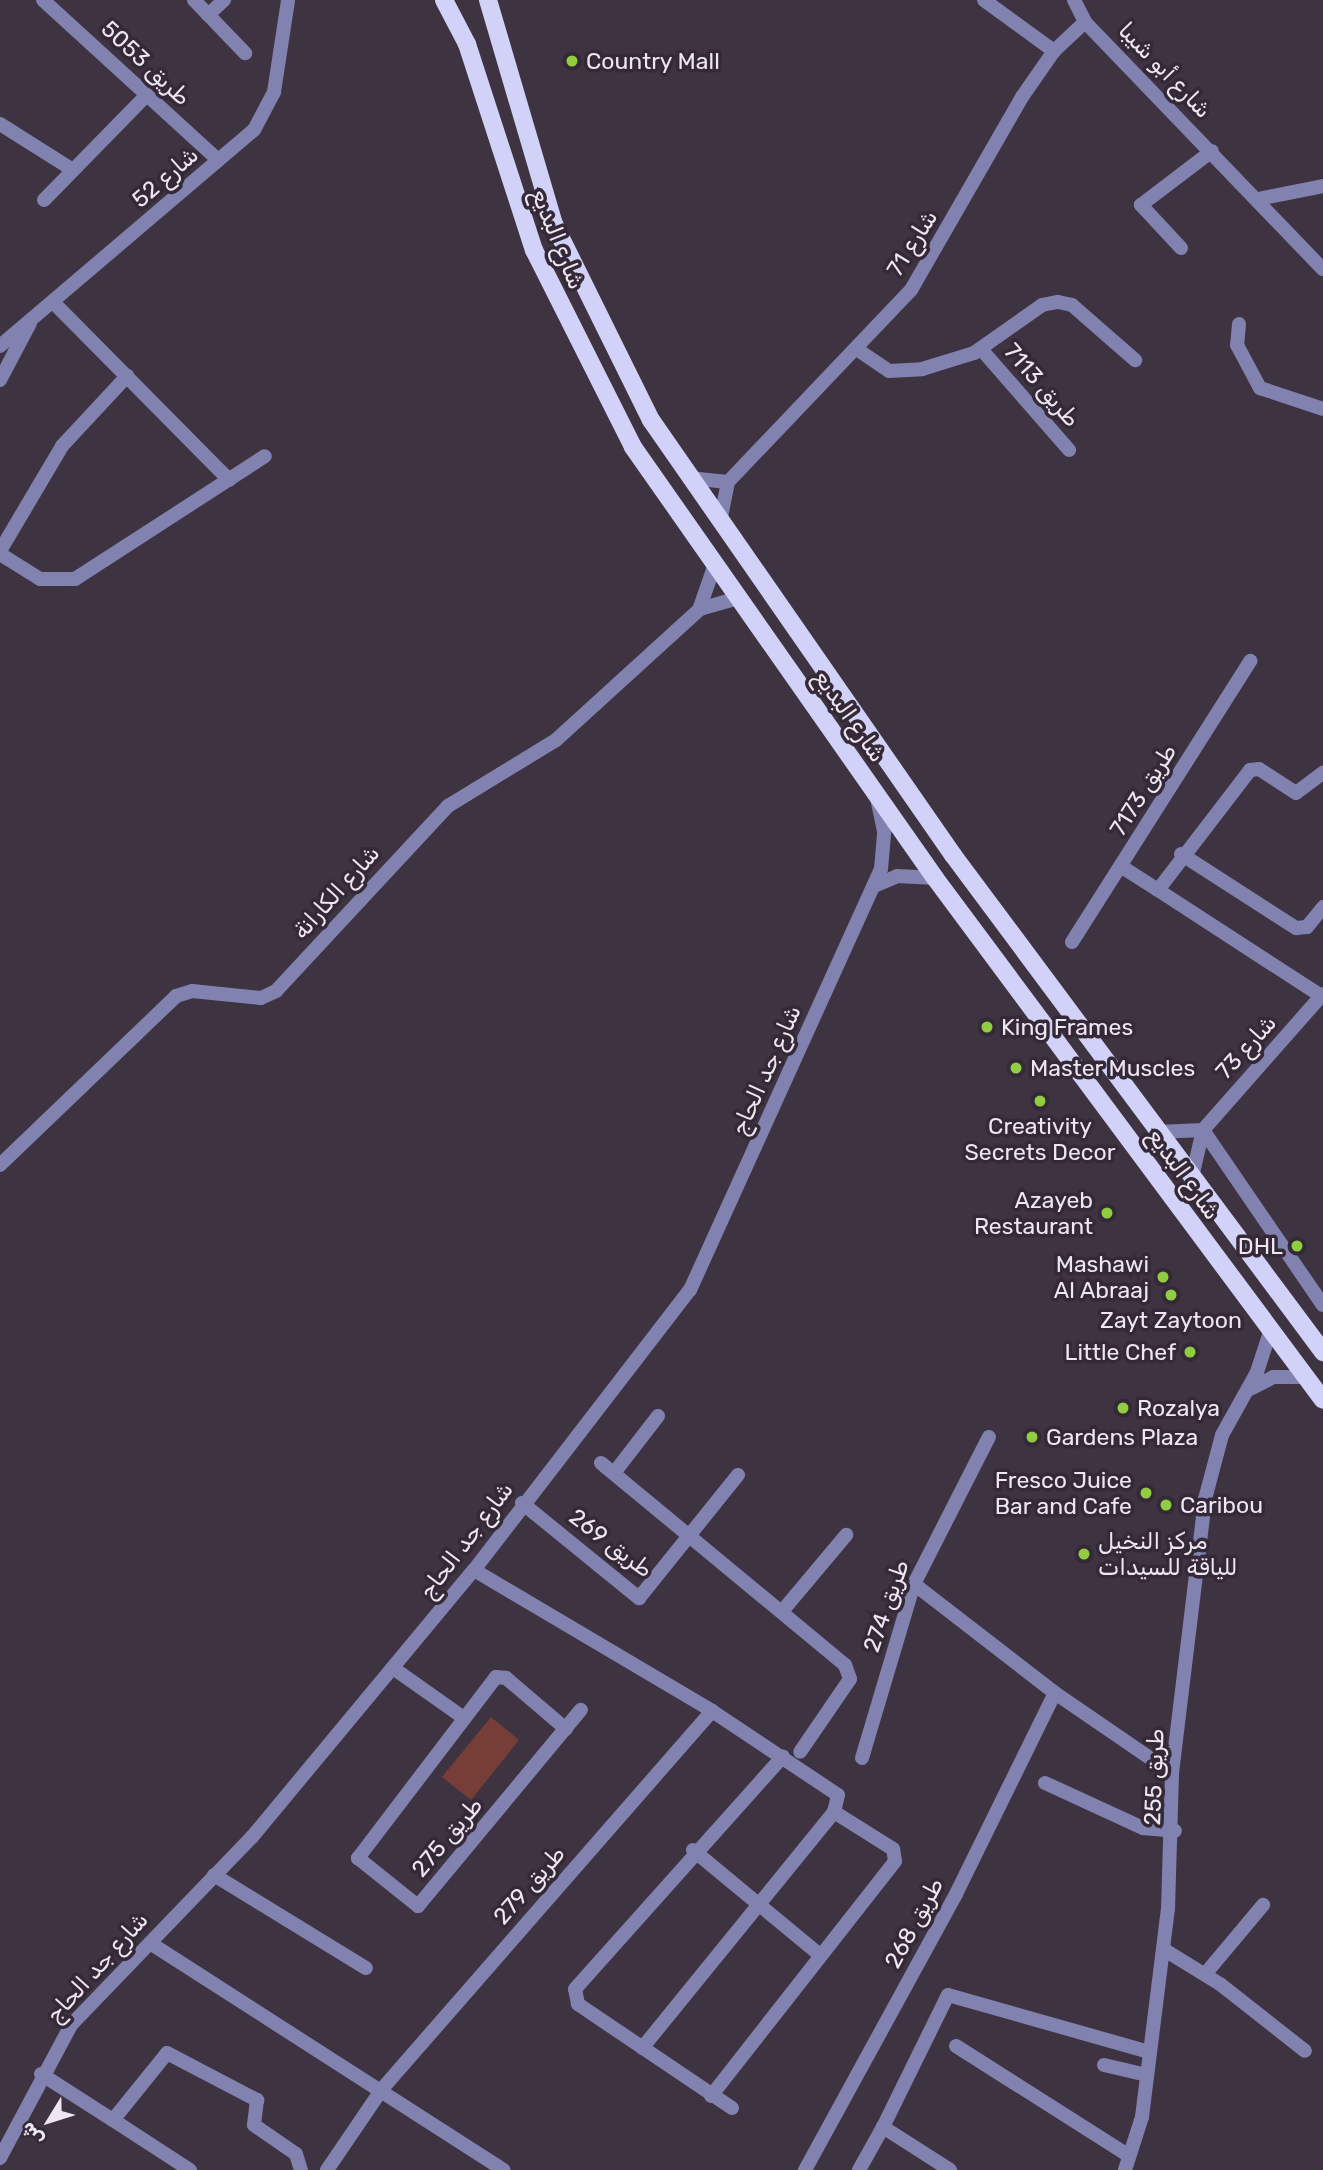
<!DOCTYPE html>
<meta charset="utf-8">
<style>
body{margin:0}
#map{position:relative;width:1323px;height:2170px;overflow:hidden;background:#3e3341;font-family:Rubik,"Noto Naskh Arabic",sans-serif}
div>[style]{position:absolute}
.green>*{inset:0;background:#773e38}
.minor>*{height:14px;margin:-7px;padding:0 7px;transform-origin:7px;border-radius:7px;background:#8282b0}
.tertiary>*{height:14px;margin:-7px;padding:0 7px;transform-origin:7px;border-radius:7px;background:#8282b0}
.primary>*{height:18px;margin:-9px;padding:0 9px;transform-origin:9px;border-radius:9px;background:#d2d2f9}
.dots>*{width:19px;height:19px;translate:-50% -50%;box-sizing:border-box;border:4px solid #342937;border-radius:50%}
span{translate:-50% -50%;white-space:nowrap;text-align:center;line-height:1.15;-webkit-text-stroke:7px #342937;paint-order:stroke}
.poi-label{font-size:23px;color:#eee6f0}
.left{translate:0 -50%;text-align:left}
.right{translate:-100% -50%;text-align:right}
.street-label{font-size:23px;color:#eee6f0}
.north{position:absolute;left:14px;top:2086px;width:70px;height:70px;-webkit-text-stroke:5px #342937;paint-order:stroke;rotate:232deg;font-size:19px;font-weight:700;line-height:28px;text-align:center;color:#eee6f0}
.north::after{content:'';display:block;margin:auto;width:24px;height:32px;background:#eee6f0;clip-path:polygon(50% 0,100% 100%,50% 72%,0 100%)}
</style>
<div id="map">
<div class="green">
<i style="clip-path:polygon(491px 1717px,519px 1740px,471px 1800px,442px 1777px)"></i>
</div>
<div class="minor">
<i style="left:43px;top:0;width:237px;rotate:42.4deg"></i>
<i style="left:194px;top:0;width:74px;rotate:46.1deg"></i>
<i style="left:984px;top:0;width:87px;rotate:36.1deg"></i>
<i style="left:1074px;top:0;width:25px;rotate:63deg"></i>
<i style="left:1085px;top:22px;width:343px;rotate:46.1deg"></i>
<i style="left:208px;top:15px;width:22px;rotate:-43deg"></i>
<i style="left:0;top:124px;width:86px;rotate:32.2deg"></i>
<i style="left:1258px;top:199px;width:66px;rotate:-11.3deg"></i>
<i style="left:44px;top:200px;width:147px;rotate:-45.6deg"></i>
<i style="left:1181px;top:248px;width:59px;rotate:-132.9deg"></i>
<i style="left:1141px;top:205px;width:89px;rotate:-37.3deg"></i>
<i style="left:54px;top:303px;width:249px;rotate:45.3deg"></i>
<i style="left:1239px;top:324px;width:21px;rotate:95deg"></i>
<i style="left:1237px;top:345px;width:49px;rotate:61.9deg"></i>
<i style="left:1260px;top:388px;width:66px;rotate:18.4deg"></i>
<i style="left:981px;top:349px;width:134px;rotate:48.9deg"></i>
<i style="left:858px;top:350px;width:37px;rotate:34deg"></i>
<i style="left:889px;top:371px;width:33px;rotate:-3deg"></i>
<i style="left:922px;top:369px;width:54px;rotate:-17.1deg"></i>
<i style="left:974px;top:353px;width:83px;rotate:-35.2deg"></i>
<i style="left:1042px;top:305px;width:16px;rotate:-11deg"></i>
<i style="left:1058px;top:302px;width:14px;rotate:12deg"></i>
<i style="left:1072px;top:305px;width:84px;rotate:41.1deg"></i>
<i style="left:0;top:380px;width:64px;rotate:-62.2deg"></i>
<i style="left:689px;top:478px;width:39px;rotate:6deg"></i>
<i style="left:720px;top:522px;width:41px;rotate:-78.7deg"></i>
<i style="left:728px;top:482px;width:265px;rotate:-46.4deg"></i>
<i style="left:911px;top:290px;width:223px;rotate:-60.1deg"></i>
<i style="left:1022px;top:97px;width:56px;rotate:-55.2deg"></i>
<i style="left:1054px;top:51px;width:42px;rotate:-43.1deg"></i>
<i style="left:0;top:551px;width:122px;rotate:-59.4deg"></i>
<i style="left:62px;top:446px;width:96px;rotate:-47.1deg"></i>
<i style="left:0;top:554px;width:47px;rotate:32deg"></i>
<i style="left:40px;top:579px;width:35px"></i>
<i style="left:75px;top:579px;width:226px;rotate:-32.9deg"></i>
<i style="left:700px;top:607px;width:42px;rotate:-70.7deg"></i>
<i style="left:1181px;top:854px;width:137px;rotate:32.8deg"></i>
<i style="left:1296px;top:928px;width:11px;rotate:-5deg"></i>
<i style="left:1307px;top:927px;width:26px;rotate:-51deg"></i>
<i style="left:1122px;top:867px;width:43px;rotate:32.6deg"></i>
<i style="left:1158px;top:890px;width:151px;rotate:-52.5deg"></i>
<i style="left:1250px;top:770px;width:9px;rotate:-6deg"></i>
<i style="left:1259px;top:769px;width:44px;rotate:33deg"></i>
<i style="left:1296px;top:793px;width:34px;rotate:-37deg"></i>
<i style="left:1158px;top:890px;width:194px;rotate:33deg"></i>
<i style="left:1072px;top:942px;width:333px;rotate:-57.6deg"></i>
<i style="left:1203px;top:1130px;width:212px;rotate:55.6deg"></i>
<i style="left:1158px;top:1132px;width:45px;rotate:-2.5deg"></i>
<i style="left:0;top:1165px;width:244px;rotate:-43.8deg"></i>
<i style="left:176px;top:996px;width:17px;rotate:-17deg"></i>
<i style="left:192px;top:991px;width:69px;rotate:5.8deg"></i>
<i style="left:261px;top:998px;width:17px;rotate:-25deg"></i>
<i style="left:276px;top:991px;width:253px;rotate:-47.1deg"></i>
<i style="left:448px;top:806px;width:127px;rotate:-31.4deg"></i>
<i style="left:556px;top:740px;width:195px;rotate:-42.3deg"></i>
<i style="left:700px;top:609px;width:37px;rotate:-16deg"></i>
<i style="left:1192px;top:1177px;width:48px;rotate:-76.8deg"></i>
<i style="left:1203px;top:1130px;width:181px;rotate:-48.6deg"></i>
<i style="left:1248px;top:1390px;width:29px;rotate:-27deg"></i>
<i style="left:1274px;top:1377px;width:30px"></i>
<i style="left:601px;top:1463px;width:317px;rotate:39.6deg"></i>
<i style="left:845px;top:1665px;width:15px;rotate:70deg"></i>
<i style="left:850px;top:1679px;width:88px;rotate:124.4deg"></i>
<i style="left:614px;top:1473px;width:72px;rotate:-52.3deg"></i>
<i style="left:522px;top:1503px;width:151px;rotate:39.1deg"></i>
<i style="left:639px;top:1598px;width:158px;rotate:-51.2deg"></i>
<i style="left:474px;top:1570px;width:277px;rotate:30.6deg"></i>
<i style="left:712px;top:1711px;width:151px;rotate:33.7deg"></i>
<i style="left:838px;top:1795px;width:17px;rotate:103deg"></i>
<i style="left:834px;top:1812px;width:304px;rotate:129.1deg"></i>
<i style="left:914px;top:1584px;width:178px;rotate:37.7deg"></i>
<i style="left:1055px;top:1693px;width:142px;rotate:34.4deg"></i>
<i style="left:784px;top:1609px;width:97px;rotate:-50deg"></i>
<i style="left:393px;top:1668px;width:87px;rotate:35.2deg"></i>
<i style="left:566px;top:1729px;width:79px;rotate:-139.6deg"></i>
<i style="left:506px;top:1678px;width:10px;rotate:-174deg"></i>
<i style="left:496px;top:1677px;width:228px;rotate:127.3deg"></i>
<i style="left:358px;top:1858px;width:77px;rotate:38.7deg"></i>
<i style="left:418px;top:1906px;width:255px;rotate:-50.3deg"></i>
<i style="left:862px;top:1758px;width:182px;rotate:-73.4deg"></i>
<i style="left:914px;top:1584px;width:165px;rotate:-63deg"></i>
<i style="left:1045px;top:1783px;width:108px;rotate:24.7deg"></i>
<i style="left:1143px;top:1828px;width:32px;rotate:5deg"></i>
<i style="left:693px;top:1850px;width:165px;rotate:39.6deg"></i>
<i style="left:214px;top:1875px;width:178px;rotate:31.5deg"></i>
<i style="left:150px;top:1943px;width:420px;rotate:32.7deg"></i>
<i style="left:1163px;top:1949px;width:67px;rotate:31.6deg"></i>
<i style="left:1220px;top:1984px;width:108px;rotate:38.2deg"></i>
<i style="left:1206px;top:1973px;width:89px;rotate:-50deg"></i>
<i style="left:956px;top:2046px;width:205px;rotate:32.4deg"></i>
<i style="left:1104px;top:2065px;width:44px;rotate:13.1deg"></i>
<i style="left:41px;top:2074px;width:85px;rotate:32.6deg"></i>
<i style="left:711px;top:2096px;width:298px;rotate:-51.9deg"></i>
<i style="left:895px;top:1861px;width:12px;rotate:-99deg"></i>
<i style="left:893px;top:1849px;width:70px;rotate:-147.9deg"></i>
<i style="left:732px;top:2108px;width:186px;rotate:-146deg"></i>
<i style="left:578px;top:2004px;width:15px;rotate:-101deg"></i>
<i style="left:575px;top:1989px;width:312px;rotate:-48.2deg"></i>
<i style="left:190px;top:2170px;width:92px;rotate:-147deg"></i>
<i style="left:113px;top:2120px;width:86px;rotate:-51.1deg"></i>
<i style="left:167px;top:2053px;width:102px;rotate:27.6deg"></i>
<i style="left:257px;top:2100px;width:25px;rotate:97deg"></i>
<i style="left:254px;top:2125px;width:51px;rotate:34.6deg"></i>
<i style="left:296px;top:2154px;width:17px;rotate:73deg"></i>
<i style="left:327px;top:2170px;width:98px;rotate:-55.8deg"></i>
<i style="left:382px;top:2089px;width:502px;rotate:-48.88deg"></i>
<i style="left:805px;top:2170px;width:315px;rotate:-61.3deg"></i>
<i style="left:956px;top:1894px;width:224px;rotate:-63.8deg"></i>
<i style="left:859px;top:2170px;width:49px;rotate:-60.8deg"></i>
<i style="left:950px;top:2170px;width:80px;rotate:-147.3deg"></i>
<i style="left:883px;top:2127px;width:147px;rotate:-63.8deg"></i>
<i style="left:948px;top:1995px;width:210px;rotate:15.8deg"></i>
<i style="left:1125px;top:2170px;width:56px;rotate:-72.2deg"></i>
<i style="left:1142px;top:2117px;width:210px;rotate:-82.9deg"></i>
<i style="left:1168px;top:1909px;width:136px;rotate:-88.3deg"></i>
<i style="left:1172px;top:1773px;width:276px;rotate:-83.1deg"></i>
<i style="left:1205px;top:1499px;width:66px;rotate:-75.1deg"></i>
<i style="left:1222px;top:1435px;width:72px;rotate:-60.9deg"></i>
<i style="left:1257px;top:1372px;width:42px;rotate:-72deg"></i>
</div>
<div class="tertiary">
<i style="left:0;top:346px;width:333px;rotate:-40.4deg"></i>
<i style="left:254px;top:130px;width:43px;rotate:-62.2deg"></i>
<i style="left:274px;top:92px;width:93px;rotate:-81.3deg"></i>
<i style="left:874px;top:886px;width:25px;rotate:-23deg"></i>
<i style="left:897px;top:876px;width:38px;rotate:3deg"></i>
<i style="left:0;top:2158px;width:151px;rotate:-61.9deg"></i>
<i style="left:71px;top:2025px;width:261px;rotate:-46.1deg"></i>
<i style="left:252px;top:1837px;width:347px;rotate:-50.3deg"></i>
<i style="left:474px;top:1570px;width:354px;rotate:-52.4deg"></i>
<i style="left:690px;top:1290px;width:462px;rotate:-65.6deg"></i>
<i style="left:881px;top:869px;width:38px;rotate:-85deg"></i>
<i style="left:884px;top:831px;width:33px;rotate:-102deg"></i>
</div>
<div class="primary">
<i style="left:444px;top:0;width:50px;rotate:62.4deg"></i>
<i style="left:467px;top:44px;width:217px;rotate:72deg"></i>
<i style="left:534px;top:250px;width:220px;rotate:63.3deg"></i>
<i style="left:633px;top:447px;width:526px;rotate:54.98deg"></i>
<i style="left:935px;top:878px;width:650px;rotate:53.38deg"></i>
<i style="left:488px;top:0;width:234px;rotate:73.6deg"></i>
<i style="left:554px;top:224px;width:219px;rotate:63.7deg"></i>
<i style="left:651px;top:420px;width:530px;rotate:55.23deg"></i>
<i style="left:953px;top:855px;width:620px;rotate:53.33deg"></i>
</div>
<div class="dots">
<i style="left:572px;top:61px;background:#91cd40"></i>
<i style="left:987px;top:1027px;background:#91cd40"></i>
<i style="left:1016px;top:1068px;background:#91cd40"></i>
<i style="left:1040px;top:1101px;background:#91cd40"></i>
<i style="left:1107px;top:1213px;background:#91cd40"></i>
<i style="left:1297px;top:1246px;background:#91cd40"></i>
<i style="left:1163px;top:1277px;background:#91cd40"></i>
<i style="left:1171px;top:1295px;background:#91cd40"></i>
<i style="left:1190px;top:1352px;background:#91cd40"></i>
<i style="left:1123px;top:1408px;background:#91cd40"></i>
<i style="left:1032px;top:1437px;background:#91cd40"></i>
<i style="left:1146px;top:1493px;background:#91cd40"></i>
<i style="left:1166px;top:1505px;background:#91cd40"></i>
<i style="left:1084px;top:1554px;background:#91cd40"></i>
</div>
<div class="poi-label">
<span class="left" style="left:586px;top:61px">Country Mall</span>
<span class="left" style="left:1001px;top:1027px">King Frames</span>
<span class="left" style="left:1030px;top:1068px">Master Muscles</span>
<span style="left:1040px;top:1139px">Creativity<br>Secrets Decor</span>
<span class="right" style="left:1093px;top:1213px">Azayeb<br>Restaurant</span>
<span class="right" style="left:1283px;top:1246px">DHL</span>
<span class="right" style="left:1149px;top:1277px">Mashawi<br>Al Abraaj</span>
<span style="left:1171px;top:1320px">Zayt Zaytoon</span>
<span class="right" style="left:1176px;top:1352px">Little Chef</span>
<span class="left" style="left:1137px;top:1408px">Rozalya</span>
<span class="left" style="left:1046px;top:1437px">Gardens Plaza</span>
<span class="right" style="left:1132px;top:1493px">Fresco Juice<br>Bar and Cafe</span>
<span class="left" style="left:1180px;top:1505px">Caribou</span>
<span class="left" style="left:1098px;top:1554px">مركز النخيل<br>للياقة للسيدات</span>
</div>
<div class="street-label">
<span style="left:146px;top:63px;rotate:43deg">طريق 5053</span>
<span style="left:1165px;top:70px;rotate:46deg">شارع أبو شيبا</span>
<span style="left:165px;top:177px;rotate:-41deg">شارع 52</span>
<span style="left:558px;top:239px;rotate:68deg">شارع البديع</span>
<span style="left:912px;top:243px;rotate:-58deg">شارع 71</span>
<span style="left:1042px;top:385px;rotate:49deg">طريق 7113</span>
<span style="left:850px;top:716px;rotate:55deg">شارع البديع</span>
<span style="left:1143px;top:790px;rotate:-58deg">طريق 7173</span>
<span style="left:336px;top:892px;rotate:-48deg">شارع الكارانة</span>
<span style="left:1246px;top:1047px;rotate:-48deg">شارع 73</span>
<span style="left:766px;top:1070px;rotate:-66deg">شارع جد الحاج</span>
<span style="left:1184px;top:1174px;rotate:54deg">شارع البديع</span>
<span style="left:466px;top:1540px;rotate:-53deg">شارع جد الحاج</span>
<span style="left:611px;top:1543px;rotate:37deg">طريق 269</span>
<span style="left:886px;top:1606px;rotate:-71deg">طريق 274</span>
<span style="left:1154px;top:1777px;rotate:-88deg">طريق 255</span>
<span style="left:447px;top:1837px;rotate:-50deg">طريق 275</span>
<span style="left:529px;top:1885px;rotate:-49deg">طريق 279</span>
<span style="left:914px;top:1923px;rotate:-62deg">طريق 268</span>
<span style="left:97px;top:1967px;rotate:-48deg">شارع جد الحاج</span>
</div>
<div class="north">ش</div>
</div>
